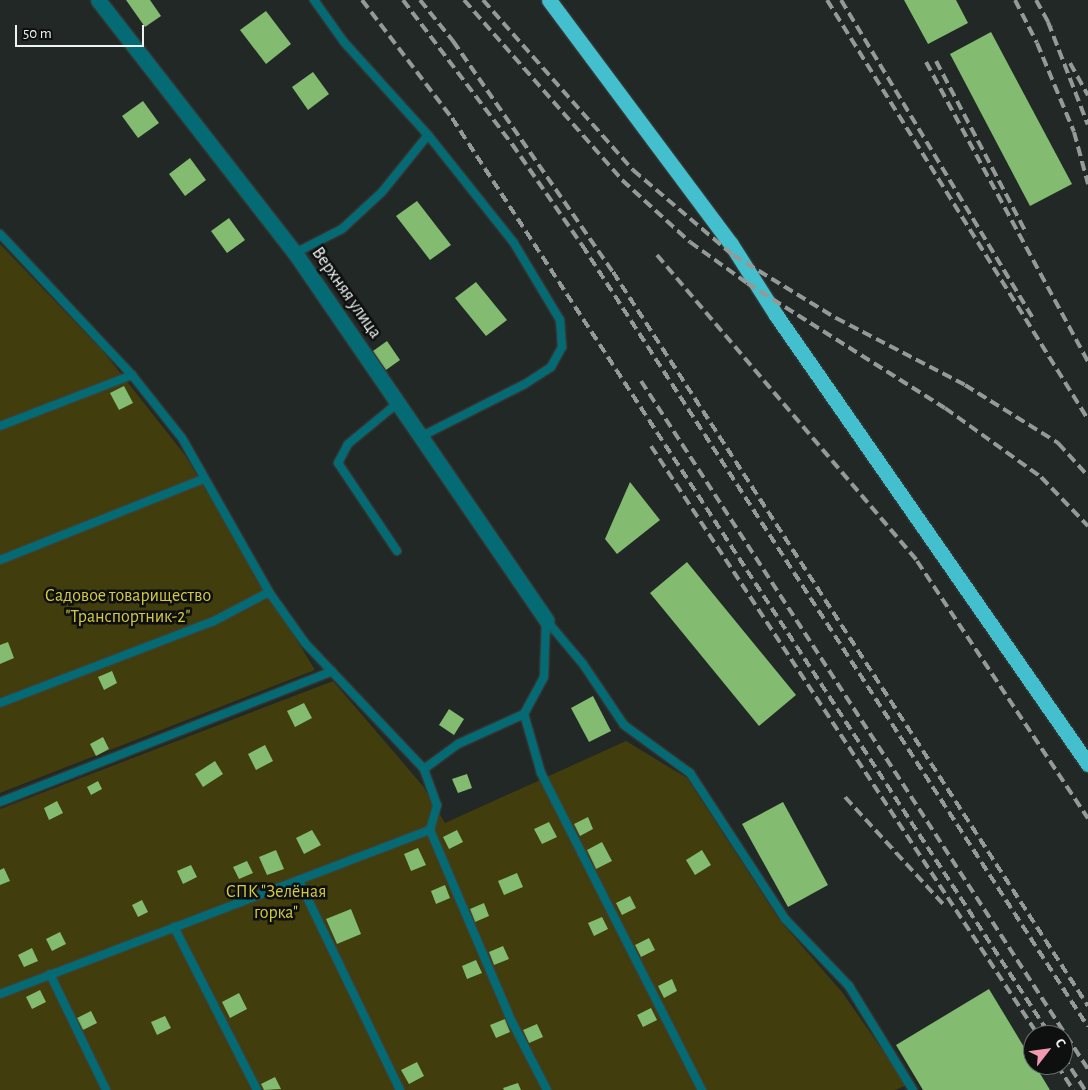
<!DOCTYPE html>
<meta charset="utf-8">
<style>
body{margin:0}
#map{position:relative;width:1088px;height:1090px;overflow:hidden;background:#212825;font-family:"Alegreya Sans",sans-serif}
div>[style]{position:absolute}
.green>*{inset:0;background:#413d0d}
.building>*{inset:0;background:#83bc70}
.roads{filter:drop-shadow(0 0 1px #3e4442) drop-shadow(0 0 1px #3e4442)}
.lane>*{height:8px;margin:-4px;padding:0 4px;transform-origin:4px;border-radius:4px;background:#046b74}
.street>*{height:15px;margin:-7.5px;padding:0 7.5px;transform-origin:7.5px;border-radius:7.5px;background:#046b74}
.highway>*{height:15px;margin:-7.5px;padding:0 7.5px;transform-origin:7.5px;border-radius:7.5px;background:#43bfcd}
.rail>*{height:4px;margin-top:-2px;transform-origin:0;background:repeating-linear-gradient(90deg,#949a97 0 10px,transparent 0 15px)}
span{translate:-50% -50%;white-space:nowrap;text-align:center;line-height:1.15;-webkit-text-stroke:5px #0d100f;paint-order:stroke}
.street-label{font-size:18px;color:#eef3f1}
.park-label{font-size:18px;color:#d5c943}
.north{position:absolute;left:1023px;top:1025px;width:50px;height:50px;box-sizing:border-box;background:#0d100f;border:1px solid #676b69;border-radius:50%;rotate:60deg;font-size:14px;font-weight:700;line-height:20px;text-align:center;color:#eef3f1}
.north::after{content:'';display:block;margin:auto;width:18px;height:22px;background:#f19ab1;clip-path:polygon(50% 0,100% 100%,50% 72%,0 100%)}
.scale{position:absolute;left:15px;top:25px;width:129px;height:22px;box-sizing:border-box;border:2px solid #eef3f1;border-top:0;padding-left:6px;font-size:15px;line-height:18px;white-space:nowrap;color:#eef3f1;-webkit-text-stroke:4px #0d100f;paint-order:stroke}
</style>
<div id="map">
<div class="green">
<i style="clip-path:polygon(0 244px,103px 351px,185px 455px,315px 670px,0 793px)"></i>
<i style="clip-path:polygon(333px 681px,423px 786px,445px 823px,626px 741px,687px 778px,781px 922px,842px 992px,907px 1085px,895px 1090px,0 1090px,0 809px)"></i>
</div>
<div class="building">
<i style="clip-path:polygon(126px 0,150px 0,161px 16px,145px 27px)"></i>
<i style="clip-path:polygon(904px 0,956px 0,968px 23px,928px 44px)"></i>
<i style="clip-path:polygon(266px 11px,291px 44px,266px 64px,240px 30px)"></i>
<i style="clip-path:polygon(991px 32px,1072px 184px,1030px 206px,950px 54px)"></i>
<i style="clip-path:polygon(313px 72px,329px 94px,308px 110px,292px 87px)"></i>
<i style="clip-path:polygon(143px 101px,159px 123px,138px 138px,122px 116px)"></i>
<i style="clip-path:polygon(190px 158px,206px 180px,185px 196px,169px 174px)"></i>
<i style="clip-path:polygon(417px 201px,451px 245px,430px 260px,396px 216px)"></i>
<i style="clip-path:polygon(229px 218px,245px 240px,227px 253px,211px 231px)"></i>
<i style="clip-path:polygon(476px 282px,507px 320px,486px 336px,455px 298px)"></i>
<i style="clip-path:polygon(387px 341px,400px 360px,386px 370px,373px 351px)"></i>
<i style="clip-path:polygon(124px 386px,133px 403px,119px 410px,110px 393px)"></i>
<i style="clip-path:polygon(630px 482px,660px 520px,617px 554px,605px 539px)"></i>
<i style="clip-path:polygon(687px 562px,796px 695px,759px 726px,650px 593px)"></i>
<i style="clip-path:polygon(8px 642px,14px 658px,0 664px,0 645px)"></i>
<i style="clip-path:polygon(112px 671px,117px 683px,104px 690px,98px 677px)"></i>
<i style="clip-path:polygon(593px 696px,611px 731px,589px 742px,571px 708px)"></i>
<i style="clip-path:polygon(304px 703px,312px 718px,295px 727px,287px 711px)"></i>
<i style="clip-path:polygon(449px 709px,464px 719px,454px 735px,439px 725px)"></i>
<i style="clip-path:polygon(103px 737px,109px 749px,96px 756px,90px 744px)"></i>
<i style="clip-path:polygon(265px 745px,273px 761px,256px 770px,248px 754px)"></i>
<i style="clip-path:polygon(215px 761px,223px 774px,203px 787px,195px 774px)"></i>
<i style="clip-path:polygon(467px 774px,472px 788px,458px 793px,452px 779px)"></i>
<i style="clip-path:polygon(98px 781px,102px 789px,91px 795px,87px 787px)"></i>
<i style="clip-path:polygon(57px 801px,63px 813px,49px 820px,44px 808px)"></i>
<i style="clip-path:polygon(783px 802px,828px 885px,788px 907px,742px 824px)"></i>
<i style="clip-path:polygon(588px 817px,593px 829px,580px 836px,574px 824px)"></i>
<i style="clip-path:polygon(549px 822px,557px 837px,542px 844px,534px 829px)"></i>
<i style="clip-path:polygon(312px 830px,321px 845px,304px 854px,296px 838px)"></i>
<i style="clip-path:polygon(457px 830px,463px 842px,449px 849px,443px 837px)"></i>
<i style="clip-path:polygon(602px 842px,612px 861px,596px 869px,587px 850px)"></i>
<i style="clip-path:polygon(418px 848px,426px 865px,411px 871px,404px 854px)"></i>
<i style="clip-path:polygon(276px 850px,284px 869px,267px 875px,259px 857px)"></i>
<i style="clip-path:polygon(702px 850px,711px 865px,695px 875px,686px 860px)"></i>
<i style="clip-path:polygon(247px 861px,253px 873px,239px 879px,233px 867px)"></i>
<i style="clip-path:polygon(191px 865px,197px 877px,183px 884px,177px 871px)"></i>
<i style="clip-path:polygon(4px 868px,10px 881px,0 885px,0 870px)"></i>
<i style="clip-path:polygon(517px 873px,523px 887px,504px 895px,498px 881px)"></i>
<i style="clip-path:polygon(445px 885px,450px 898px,436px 904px,431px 891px)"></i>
<i style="clip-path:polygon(630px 896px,636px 908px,622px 915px,616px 903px)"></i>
<i style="clip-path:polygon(142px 900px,148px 912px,138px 917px,132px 905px)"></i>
<i style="clip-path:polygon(484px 903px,489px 916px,475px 922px,470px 909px)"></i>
<i style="clip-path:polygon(351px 909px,361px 934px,337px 944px,326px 919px)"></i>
<i style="clip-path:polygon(602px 917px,608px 929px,594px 936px,588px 923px)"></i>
<i style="clip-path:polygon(60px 932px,66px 944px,52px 951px,46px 939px)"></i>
<i style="clip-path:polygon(649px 938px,655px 950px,641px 957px,635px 945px)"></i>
<i style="clip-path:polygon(503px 946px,509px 959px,494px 965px,489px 952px)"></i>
<i style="clip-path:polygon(32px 948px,38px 961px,24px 967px,18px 955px)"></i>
<i style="clip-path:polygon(476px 960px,482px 973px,467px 979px,462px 966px)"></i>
<i style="clip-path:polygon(672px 979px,677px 991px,664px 998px,658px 986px)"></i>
<i style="clip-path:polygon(989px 989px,1050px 1090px,923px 1090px,896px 1045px)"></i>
<i style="clip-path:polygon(40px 990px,46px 1002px,32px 1009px,26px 997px)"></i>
<i style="clip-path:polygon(239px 993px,247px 1009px,230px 1018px,222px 1002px)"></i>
<i style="clip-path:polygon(651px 1008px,657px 1020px,643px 1027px,637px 1015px)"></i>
<i style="clip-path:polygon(91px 1011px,97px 1023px,83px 1030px,77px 1018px)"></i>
<i style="clip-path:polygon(165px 1016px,171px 1028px,157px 1035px,151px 1022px)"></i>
<i style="clip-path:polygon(505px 1019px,510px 1032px,496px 1038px,490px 1025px)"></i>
<i style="clip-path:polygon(537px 1024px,543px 1037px,529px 1043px,523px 1030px)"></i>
<i style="clip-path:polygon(417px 1062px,424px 1076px,409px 1084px,401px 1070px)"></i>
<i style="clip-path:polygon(275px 1077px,281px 1089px,264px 1090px,261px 1084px)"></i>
<i style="clip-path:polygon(518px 1083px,521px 1090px,504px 1090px,503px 1088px)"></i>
</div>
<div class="roads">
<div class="lane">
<i style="left:0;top:234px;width:193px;rotate:46.9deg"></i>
<i style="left:132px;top:375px;width:80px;rotate:51.6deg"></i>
<i style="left:182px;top:438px;width:177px;rotate:60.5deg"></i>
<i style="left:269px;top:592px;width:62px;rotate:54.8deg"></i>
<i style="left:305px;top:643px;width:173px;rotate:46.6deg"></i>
<i style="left:424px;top:769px;width:42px;rotate:-36.3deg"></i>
<i style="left:458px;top:744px;width:72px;rotate:-24.4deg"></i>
<i style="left:524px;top:714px;width:42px;rotate:-61.6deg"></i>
<i style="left:544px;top:677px;width:57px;rotate:-88deg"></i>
<i style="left:295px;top:253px;width:53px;rotate:-27.1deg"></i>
<i style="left:342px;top:229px;width:54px;rotate:-42.8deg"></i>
<i style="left:382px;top:192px;width:73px;rotate:-51.1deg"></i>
<i style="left:428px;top:135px;width:125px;rotate:-132.1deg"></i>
<i style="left:344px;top:42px;width:52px;rotate:-125.5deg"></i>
<i style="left:0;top:426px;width:142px;rotate:-21.1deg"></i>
<i style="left:422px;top:436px;width:115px;rotate:-26.8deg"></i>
<i style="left:525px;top:384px;width:31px;rotate:-33deg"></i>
<i style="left:551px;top:367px;width:23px;rotate:-61deg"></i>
<i style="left:562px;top:347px;width:27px;rotate:-94deg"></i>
<i style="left:560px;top:320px;width:90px;rotate:-120.9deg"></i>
<i style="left:514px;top:243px;width:138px;rotate:-128.5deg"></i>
<i style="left:397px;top:551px;width:106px;rotate:-123.8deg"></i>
<i style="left:338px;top:463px;width:21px;rotate:-62deg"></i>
<i style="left:348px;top:444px;width:66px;rotate:-39.5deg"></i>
<i style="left:0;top:560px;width:219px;rotate:-21.7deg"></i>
<i style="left:546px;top:620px;width:57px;rotate:49.9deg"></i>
<i style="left:583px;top:664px;width:73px;rotate:56.1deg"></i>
<i style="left:624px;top:725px;width:82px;rotate:36deg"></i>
<i style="left:690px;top:773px;width:174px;rotate:56.9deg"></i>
<i style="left:785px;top:919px;width:93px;rotate:46.3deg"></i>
<i style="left:849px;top:986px;width:122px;rotate:58.4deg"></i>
<i style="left:0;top:703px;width:229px;rotate:-21deg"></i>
<i style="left:214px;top:621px;width:62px;rotate:-27.8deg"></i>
<i style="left:524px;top:714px;width:61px;rotate:73.9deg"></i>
<i style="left:541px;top:773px;width:356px;rotate:63.1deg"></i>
<i style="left:0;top:802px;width:357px;rotate:-21.5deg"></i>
<i style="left:430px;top:830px;width:209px;rotate:66.9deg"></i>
<i style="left:512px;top:1022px;width:76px;rotate:62.8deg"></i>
<i style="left:300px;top:883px;width:230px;rotate:64.2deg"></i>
<i style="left:174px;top:927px;width:183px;rotate:63deg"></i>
<i style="left:50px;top:974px;width:129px;rotate:64.2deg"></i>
<i style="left:0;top:994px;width:460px;rotate:-20.9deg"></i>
<i style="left:430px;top:830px;width:26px;rotate:-74deg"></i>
<i style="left:437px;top:805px;width:38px;rotate:-110deg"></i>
</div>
<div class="street">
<i style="left:98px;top:0;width:321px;rotate:52.1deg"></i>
<i style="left:295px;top:253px;width:445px;rotate:55.6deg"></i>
</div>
<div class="highway">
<i style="left:549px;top:0;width:304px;rotate:53.3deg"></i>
<i style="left:731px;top:244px;width:84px;rotate:57.6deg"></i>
<i style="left:776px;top:315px;width:547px;rotate:55.21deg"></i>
</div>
</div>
<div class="rail">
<i style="left:362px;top:0;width:148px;rotate:52.7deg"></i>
<i style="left:452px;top:118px;width:1095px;rotate:56.89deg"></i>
<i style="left:403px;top:0;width:181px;rotate:52.9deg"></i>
<i style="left:512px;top:144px;width:123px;rotate:55.3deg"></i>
<i style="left:582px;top:245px;width:931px;rotate:57.09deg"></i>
<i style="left:420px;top:0;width:53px;rotate:51.2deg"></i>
<i style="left:453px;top:41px;width:281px;rotate:55.3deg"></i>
<i style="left:613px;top:272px;width:874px;rotate:57.09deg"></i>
<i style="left:464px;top:0;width:240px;rotate:48.7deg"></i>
<i style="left:622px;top:180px;width:92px;rotate:42.4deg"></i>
<i style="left:690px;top:242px;width:70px;rotate:35.7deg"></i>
<i style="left:747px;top:283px;width:234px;rotate:32.3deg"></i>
<i style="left:945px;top:408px;width:118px;rotate:35.7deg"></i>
<i style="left:1041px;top:477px;width:68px;rotate:46.2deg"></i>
<i style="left:483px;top:0;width:227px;rotate:48.6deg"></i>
<i style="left:633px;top:170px;width:131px;rotate:40.4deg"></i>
<i style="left:733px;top:255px;width:121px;rotate:31.5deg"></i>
<i style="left:836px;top:318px;width:145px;rotate:27.4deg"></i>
<i style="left:965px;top:385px;width:110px;rotate:31.9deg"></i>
<i style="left:1058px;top:443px;width:45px;rotate:47.7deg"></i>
<i style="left:827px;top:0;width:494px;rotate:58.1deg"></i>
<i style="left:841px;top:0;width:375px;rotate:58.9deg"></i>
<i style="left:1015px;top:0;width:48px;rotate:62.9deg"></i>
<i style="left:1037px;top:43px;width:96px;rotate:67.4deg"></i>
<i style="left:1074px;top:132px;width:54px;rotate:74.9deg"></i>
<i style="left:1036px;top:0;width:31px;rotate:61deg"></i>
<i style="left:1048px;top:22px;width:110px;rotate:68.8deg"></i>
<i style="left:936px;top:61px;width:195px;rotate:62.3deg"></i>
<i style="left:926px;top:62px;width:341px;rotate:61.6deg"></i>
<i style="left:1070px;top:63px;width:37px;rotate:61deg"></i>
<i style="left:657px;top:255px;width:402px;rotate:49.6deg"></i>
<i style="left:917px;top:561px;width:309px;rotate:56.4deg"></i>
<i style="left:641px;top:381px;width:820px;rotate:56.99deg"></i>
<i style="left:651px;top:446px;width:705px;rotate:56.69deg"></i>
<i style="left:845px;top:797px;width:148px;rotate:47.5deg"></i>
<i style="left:1063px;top:1056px;width:40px;rotate:57.1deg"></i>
<i style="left:1057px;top:1065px;width:30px;rotate:57deg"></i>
</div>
<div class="street-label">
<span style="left:346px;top:293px;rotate:55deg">Верхняя улица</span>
</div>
<div class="park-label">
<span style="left:128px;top:607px">Садовое товарищество<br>"Транспортник-2"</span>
<span style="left:276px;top:903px">СПК "Зелёная<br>горка"</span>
</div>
<div class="north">С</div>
<div class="scale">50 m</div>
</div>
